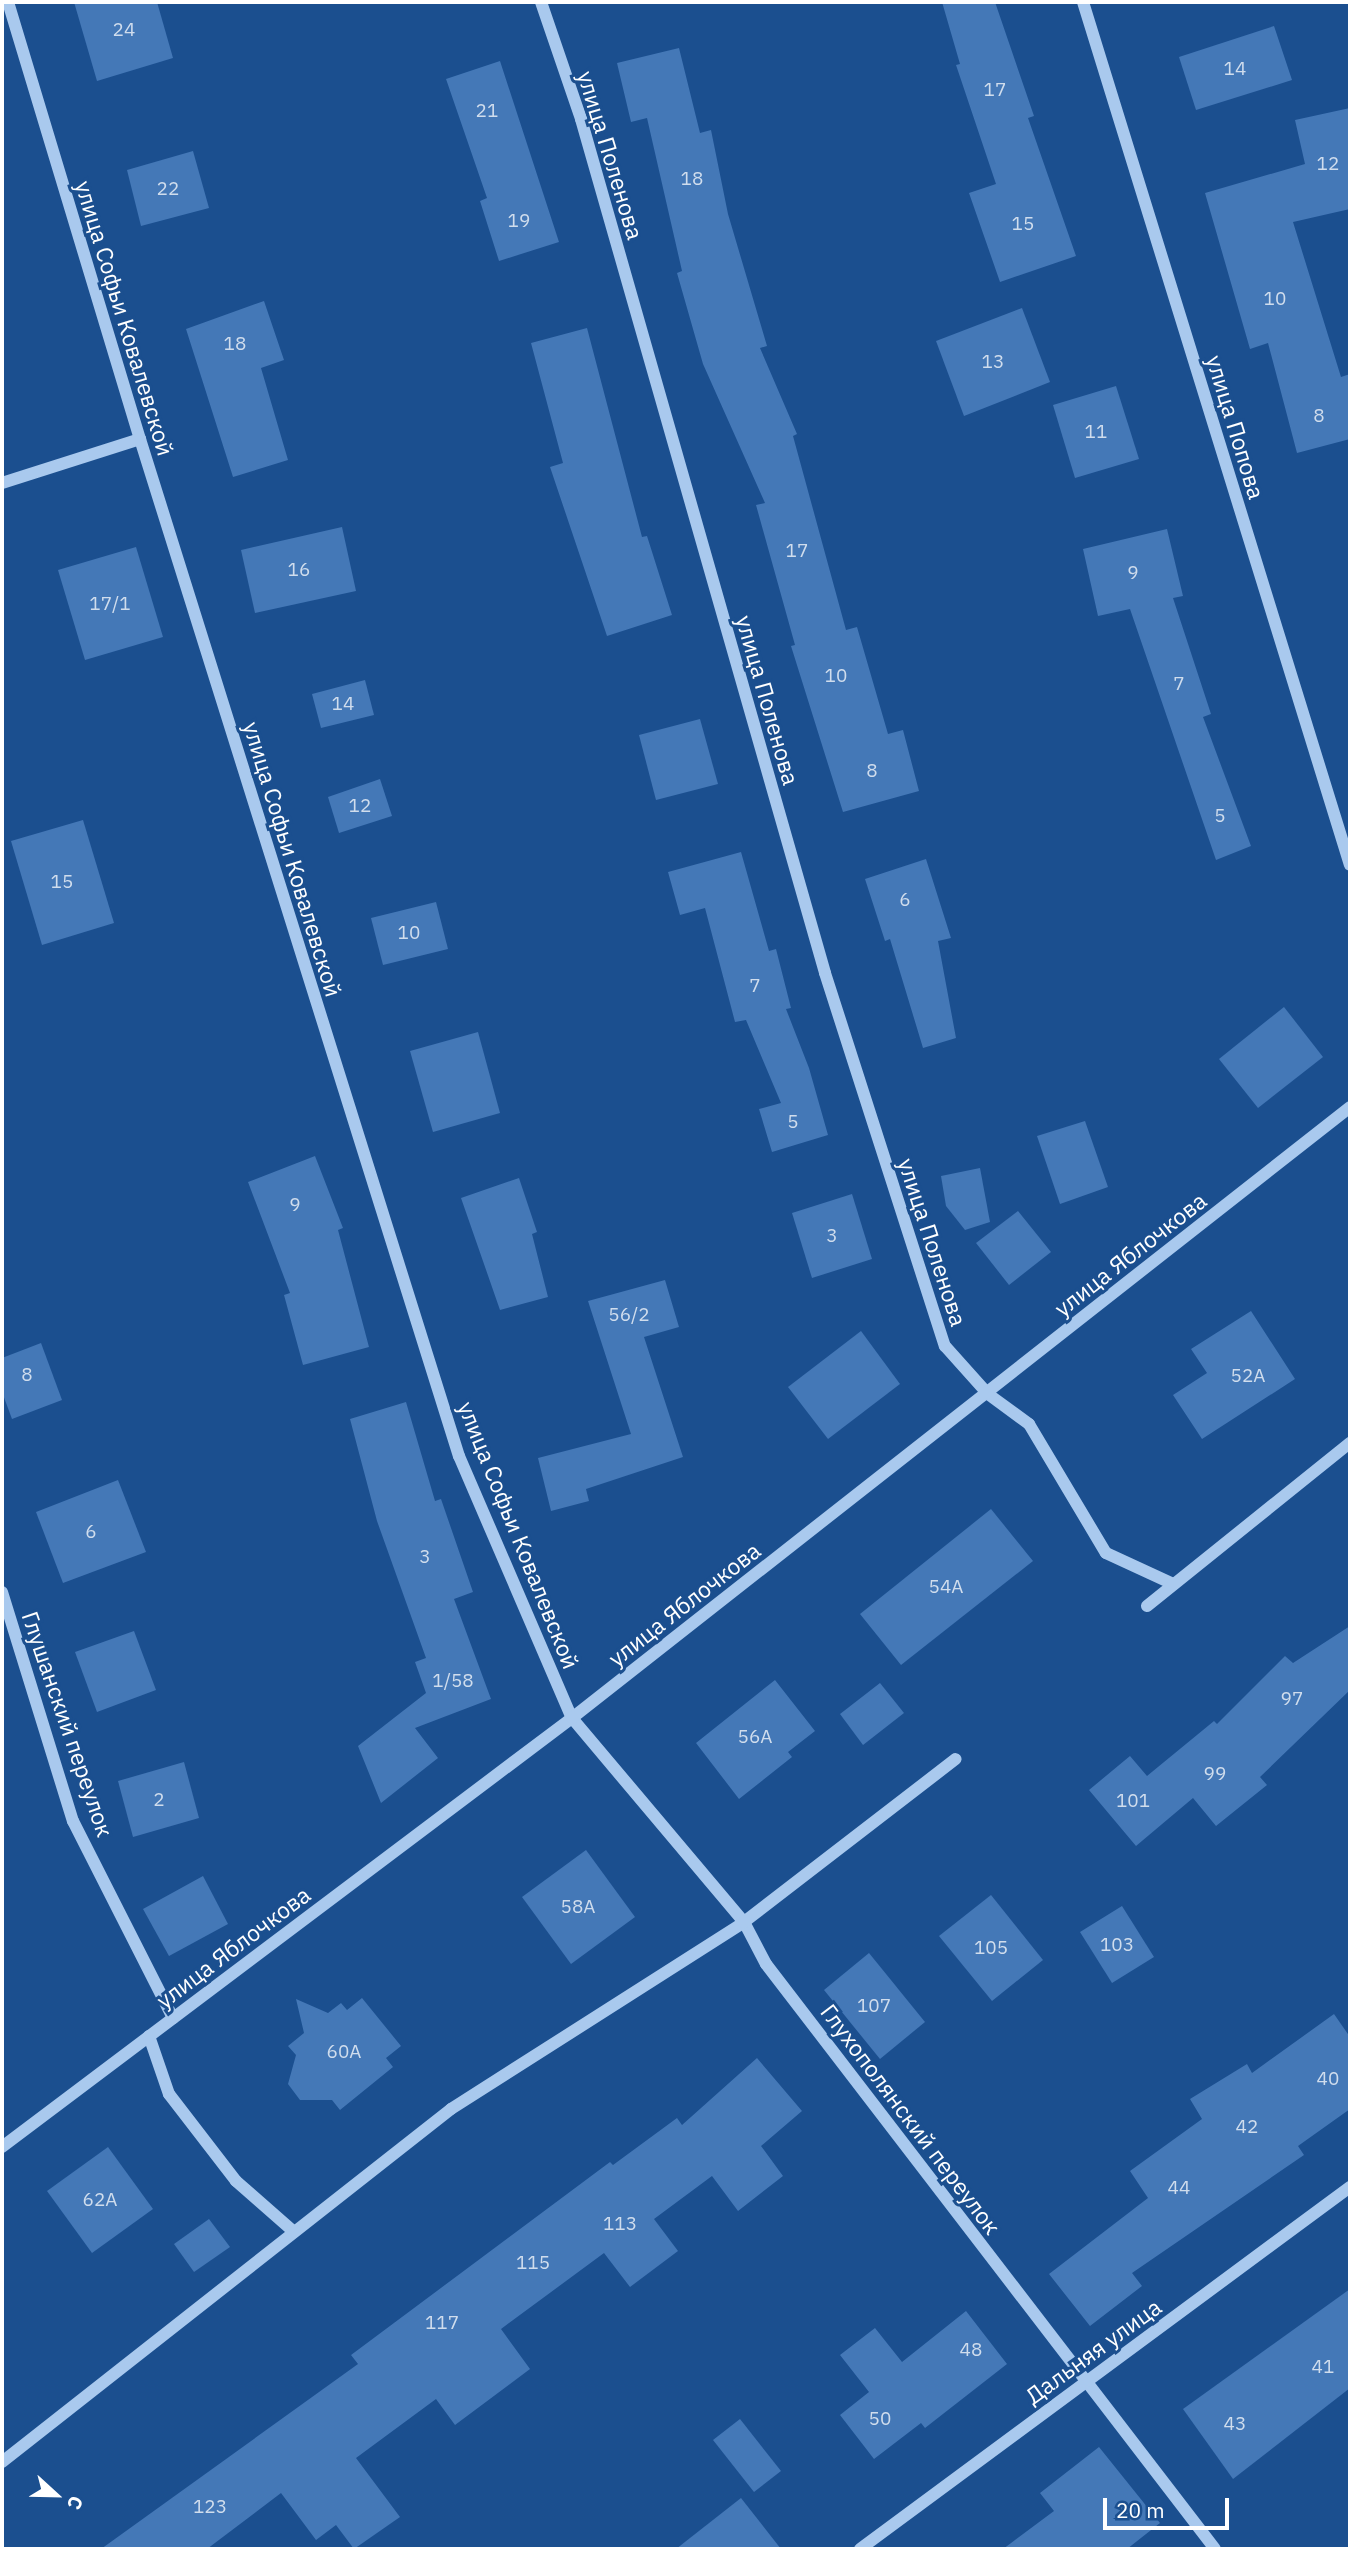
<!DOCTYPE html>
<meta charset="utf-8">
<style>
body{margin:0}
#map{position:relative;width:1352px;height:2551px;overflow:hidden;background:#1b4f8f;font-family:"IBM Plex Sans",sans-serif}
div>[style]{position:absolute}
.building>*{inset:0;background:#4478b7}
.minor>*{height:12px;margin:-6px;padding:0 6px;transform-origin:6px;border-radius:6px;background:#a9c9ee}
span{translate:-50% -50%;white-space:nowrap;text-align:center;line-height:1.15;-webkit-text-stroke:6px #1b4f8f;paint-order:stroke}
.number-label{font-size:19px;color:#d0dded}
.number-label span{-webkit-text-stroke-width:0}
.street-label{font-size:23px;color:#fff}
.frame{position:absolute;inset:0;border:4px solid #fff;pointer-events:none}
.north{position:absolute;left:21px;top:2460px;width:70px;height:70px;-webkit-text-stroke:5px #1b4f8f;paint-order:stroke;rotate:112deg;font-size:19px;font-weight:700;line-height:28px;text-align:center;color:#fff}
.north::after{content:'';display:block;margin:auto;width:24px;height:32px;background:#fff;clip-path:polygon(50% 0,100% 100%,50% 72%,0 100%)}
.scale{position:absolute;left:1103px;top:2498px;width:126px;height:32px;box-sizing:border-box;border:4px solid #fff;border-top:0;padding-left:9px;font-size:21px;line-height:24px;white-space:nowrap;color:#fff;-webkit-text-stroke:5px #1b4f8f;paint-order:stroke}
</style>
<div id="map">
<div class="building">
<i style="clip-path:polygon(74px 2px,157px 2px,173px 58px,97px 81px)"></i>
<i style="clip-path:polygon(942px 2px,995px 2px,1034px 116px,1028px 118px,1076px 256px,1000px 282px,969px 193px,996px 184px,956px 65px,960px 64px)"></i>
<i style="clip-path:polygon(1274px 26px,1292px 80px,1196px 110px,1179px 57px)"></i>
<i style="clip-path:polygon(679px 48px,700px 133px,711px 130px,728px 214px,767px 346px,760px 348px,797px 434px,793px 436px,846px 630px,857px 627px,888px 734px,903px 730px,919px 791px,843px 812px,791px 646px,795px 645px,756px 505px,765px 503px,703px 364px,677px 273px,682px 271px,647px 118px,631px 122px,617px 63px)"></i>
<i style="clip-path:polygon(500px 61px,559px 242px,499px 261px,480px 201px,487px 198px,446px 79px)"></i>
<i style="clip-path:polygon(1350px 108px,1350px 209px,1293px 222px,1341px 377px,1350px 374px,1350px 439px,1297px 453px,1268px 343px,1250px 349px,1205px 193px,1305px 164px,1295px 120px)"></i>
<i style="clip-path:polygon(193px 151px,209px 208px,141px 226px,127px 170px)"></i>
<i style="clip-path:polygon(264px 301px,284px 360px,261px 368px,288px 460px,233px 477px,186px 329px)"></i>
<i style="clip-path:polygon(1022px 308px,1050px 382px,964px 416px,936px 341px)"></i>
<i style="clip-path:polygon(587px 328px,642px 537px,647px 536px,672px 615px,607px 636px,550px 467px,563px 463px,531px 343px)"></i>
<i style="clip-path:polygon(1116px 386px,1139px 459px,1075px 478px,1053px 405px)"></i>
<i style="clip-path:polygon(342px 527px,356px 591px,255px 613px,241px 550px)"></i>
<i style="clip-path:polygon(1167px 529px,1183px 596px,1173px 598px,1211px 714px,1203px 717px,1251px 846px,1216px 860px,1130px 609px,1098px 616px,1083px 549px)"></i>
<i style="clip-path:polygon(136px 547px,163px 637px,85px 660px,58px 570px)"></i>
<i style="clip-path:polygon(365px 680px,374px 715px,321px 728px,312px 694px)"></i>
<i style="clip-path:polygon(700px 719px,718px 784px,656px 800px,639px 735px)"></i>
<i style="clip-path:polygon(380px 779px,392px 816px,339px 833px,328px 797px)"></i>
<i style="clip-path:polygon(83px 820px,114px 923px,42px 945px,11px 841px)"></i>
<i style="clip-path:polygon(741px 852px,769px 951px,776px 949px,791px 1008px,786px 1009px,809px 1068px,828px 1135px,772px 1152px,759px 1109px,781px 1103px,746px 1020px,735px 1022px,705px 908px,680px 915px,668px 872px)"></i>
<i style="clip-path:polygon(926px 859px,951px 938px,938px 941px,956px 1038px,923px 1048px,890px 939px,885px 941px,865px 879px)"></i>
<i style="clip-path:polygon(436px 902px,448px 949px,383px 965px,371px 918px)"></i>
<i style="clip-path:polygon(1284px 1007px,1323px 1057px,1258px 1108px,1219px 1059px)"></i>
<i style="clip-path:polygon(478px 1032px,500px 1113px,433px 1132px,410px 1051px)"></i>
<i style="clip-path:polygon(1085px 1121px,1108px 1187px,1060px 1204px,1037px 1136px)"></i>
<i style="clip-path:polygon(315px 1156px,343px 1228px,338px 1230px,369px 1347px,303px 1365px,284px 1295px,290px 1293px,248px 1182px)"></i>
<i style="clip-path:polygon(980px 1168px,990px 1222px,965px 1230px,946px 1206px,941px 1176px)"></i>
<i style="clip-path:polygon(519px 1178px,537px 1232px,532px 1234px,548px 1297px,500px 1310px,461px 1198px)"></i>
<i style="clip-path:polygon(852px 1194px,872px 1259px,812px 1278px,792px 1213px)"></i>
<i style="clip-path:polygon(1018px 1211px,1051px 1252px,1009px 1285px,976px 1243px)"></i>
<i style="clip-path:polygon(665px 1280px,679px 1327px,644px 1337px,683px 1457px,586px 1489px,589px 1501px,551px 1511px,538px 1458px,631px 1434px,588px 1301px)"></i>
<i style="clip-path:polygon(1251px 1311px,1295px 1379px,1202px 1439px,1173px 1395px,1207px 1373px,1191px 1349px)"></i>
<i style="clip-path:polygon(861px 1331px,900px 1384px,828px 1439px,788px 1387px)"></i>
<i style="clip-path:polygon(41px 1343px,62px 1400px,12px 1419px,2px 1392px,2px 1358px)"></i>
<i style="clip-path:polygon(406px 1402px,435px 1501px,441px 1499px,473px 1592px,454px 1599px,491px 1699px,415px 1728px,438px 1758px,381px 1803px,358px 1746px,426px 1693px,415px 1662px,426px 1658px,377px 1521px,350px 1419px)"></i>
<i style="clip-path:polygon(118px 1480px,146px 1552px,63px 1583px,36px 1512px)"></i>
<i style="clip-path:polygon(991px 1509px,1033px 1561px,901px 1665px,860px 1614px)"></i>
<i style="clip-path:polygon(1350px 1626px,1350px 1690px,1260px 1777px,1267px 1785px,1216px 1826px,1193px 1798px,1136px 1846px,1089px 1790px,1130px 1756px,1147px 1776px,1214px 1721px,1217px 1724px,1285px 1656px,1293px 1663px)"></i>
<i style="clip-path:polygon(134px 1631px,156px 1690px,97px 1712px,75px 1652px)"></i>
<i style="clip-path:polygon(775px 1680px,815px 1731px,788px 1752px,792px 1757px,739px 1799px,696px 1743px)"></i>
<i style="clip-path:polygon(880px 1683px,904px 1713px,863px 1745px,840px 1714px)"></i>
<i style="clip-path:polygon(184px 1762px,199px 1818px,133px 1837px,118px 1781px)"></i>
<i style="clip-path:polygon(586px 1850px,635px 1917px,571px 1964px,522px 1897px)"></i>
<i style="clip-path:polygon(203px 1876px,228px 1924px,169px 1956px,143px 1909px)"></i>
<i style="clip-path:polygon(991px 1895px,1043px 1960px,992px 2001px,939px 1936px)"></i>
<i style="clip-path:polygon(1122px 1906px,1154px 1957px,1112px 1983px,1080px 1932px)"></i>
<i style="clip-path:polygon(869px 1953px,925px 2022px,880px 2059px,824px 1990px)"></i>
<i style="clip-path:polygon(362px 1998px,401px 2046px,386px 2058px,393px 2067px,340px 2110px,332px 2100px,300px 2100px,288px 2084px,296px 2055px,288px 2046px,304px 2033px,296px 1999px,328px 2013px,341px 2003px,347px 2010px)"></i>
<i style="clip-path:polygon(1334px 2014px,1350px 2037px,1350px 2109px,1298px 2146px,1304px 2155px,1132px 2273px,1142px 2286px,1090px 2326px,1049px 2274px,1148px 2198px,1130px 2171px,1202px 2119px,1190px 2099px,1247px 2064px,1252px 2073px)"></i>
<i style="clip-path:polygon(757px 2058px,802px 2111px,761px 2146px,783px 2176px,738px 2211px,712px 2176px,654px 2219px,678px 2251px,630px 2287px,604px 2253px,501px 2329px,530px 2369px,455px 2425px,436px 2399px,356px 2458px,400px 2517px,354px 2549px,336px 2525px,316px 2540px,281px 2493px,207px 2549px,101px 2549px,358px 2364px,351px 2355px,610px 2162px,613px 2165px,677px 2118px,682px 2125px)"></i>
<i style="clip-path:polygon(108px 2147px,153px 2209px,92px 2253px,47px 2191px)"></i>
<i style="clip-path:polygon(209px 2219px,230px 2247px,194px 2272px,174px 2244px)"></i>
<i style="clip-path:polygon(1350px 2289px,1350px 2388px,1233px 2479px,1183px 2409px)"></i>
<i style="clip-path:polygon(966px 2311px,1007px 2364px,925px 2428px,921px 2423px,874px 2459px,840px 2415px,869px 2392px,840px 2355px,875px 2328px,902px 2362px)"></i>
<i style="clip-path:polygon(740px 2419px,781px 2471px,754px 2492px,713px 2440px)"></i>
<i style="clip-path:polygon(1099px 2447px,1160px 2523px,1127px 2549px,1003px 2549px,1054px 2511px,1040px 2493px)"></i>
<i style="clip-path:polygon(741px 2498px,781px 2549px,676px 2549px)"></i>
</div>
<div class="minor">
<i style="left:8px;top:2px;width:457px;rotate:73.2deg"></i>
<i style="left:140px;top:439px;width:1066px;rotate:72.59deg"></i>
<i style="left:459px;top:1456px;width:285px;rotate:66.7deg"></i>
<i style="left:572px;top:1718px;width:267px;rotate:49.9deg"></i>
<i style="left:744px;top:1922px;width:47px;rotate:62.4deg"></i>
<i style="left:766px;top:1964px;width:737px;rotate:52.49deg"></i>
<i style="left:541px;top:2px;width:124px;rotate:71.1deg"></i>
<i style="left:581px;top:119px;width:888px;rotate:74.05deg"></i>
<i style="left:825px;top:973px;width:392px;rotate:72.2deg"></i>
<i style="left:945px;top:1346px;width:64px;rotate:48.1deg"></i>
<i style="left:988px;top:1394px;width:51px;rotate:36.2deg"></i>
<i style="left:1029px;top:1424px;width:150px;rotate:59.2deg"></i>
<i style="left:1106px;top:1553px;width:74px;rotate:24.8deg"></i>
<i style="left:1083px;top:2px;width:903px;rotate:72.81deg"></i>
<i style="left:2px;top:483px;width:145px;rotate:-17.7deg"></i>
<i style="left:2px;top:1592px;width:240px;rotate:72.8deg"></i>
<i style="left:73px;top:1821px;width:221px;rotate:63.1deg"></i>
<i style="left:1147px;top:1606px;width:260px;rotate:-38.8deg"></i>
<i style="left:149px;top:2036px;width:61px;rotate:71deg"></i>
<i style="left:169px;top:2094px;width:110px;rotate:52.4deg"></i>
<i style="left:236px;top:2181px;width:77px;rotate:41.3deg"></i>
<i style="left:2px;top:2147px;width:713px;rotate:-36.97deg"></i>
<i style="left:572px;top:1718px;width:989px;rotate:-38.14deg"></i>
<i style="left:2px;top:2462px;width:571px;rotate:-38.17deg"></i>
<i style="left:451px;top:2109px;width:348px;rotate:-32.5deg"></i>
<i style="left:744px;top:1922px;width:267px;rotate:-37.6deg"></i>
<i style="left:860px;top:2549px;width:609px;rotate:-36.46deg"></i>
</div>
<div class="number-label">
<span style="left:124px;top:30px">24</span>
<span style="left:1235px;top:69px">14</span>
<span style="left:995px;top:90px">17</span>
<span style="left:487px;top:111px">21</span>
<span style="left:1328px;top:164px">12</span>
<span style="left:692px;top:179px">18</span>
<span style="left:168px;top:189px">22</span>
<span style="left:519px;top:221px">19</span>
<span style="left:1023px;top:224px">15</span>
<span style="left:1275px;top:299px">10</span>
<span style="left:235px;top:344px">18</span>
<span style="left:993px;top:362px">13</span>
<span style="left:1319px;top:416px">8</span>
<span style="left:1096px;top:432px">11</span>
<span style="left:797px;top:551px">17</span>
<span style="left:299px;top:570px">16</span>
<span style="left:1133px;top:573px">9</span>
<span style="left:110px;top:604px">17/1</span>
<span style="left:836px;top:676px">10</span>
<span style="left:1179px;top:684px">7</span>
<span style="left:343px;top:704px">14</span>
<span style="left:872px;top:771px">8</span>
<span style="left:360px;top:806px">12</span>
<span style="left:1220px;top:816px">5</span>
<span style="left:62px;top:882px">15</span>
<span style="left:905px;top:900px">6</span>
<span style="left:409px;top:933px">10</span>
<span style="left:755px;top:986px">7</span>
<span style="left:793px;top:1122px">5</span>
<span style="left:295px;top:1205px">9</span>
<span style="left:832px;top:1236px">3</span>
<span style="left:629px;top:1315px">56/2</span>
<span style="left:27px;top:1375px">8</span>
<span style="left:1248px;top:1376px">52А</span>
<span style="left:91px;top:1532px">6</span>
<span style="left:425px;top:1557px">3</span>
<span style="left:946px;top:1587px">54А</span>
<span style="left:453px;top:1681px">1/58</span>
<span style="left:1292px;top:1699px">97</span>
<span style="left:755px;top:1737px">56А</span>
<span style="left:1215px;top:1774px">99</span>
<span style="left:159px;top:1800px">2</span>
<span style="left:1133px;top:1801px">101</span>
<span style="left:578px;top:1907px">58А</span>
<span style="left:1117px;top:1945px">103</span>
<span style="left:991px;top:1948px">105</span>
<span style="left:874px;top:2006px">107</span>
<span style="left:344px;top:2052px">60А</span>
<span style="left:1328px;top:2079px">40</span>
<span style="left:1247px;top:2127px">42</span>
<span style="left:1179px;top:2188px">44</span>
<span style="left:100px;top:2200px">62А</span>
<span style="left:620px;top:2224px">113</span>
<span style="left:533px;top:2263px">115</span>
<span style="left:442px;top:2323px">117</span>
<span style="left:971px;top:2350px">48</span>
<span style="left:1323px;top:2367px">41</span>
<span style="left:880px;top:2419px">50</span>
<span style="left:1235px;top:2424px">43</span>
<span style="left:210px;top:2507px">123</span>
</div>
<div class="street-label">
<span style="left:611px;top:155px;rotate:73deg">улица Поленова</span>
<span style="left:125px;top:318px;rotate:73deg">улица Софьи Ковалевской</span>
<span style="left:1236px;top:427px;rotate:73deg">улица Попова</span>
<span style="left:768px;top:700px;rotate:74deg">улица Поленова</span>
<span style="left:293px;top:859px;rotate:73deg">улица Софьи Ковалевской</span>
<span style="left:933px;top:1242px;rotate:72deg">улица Поленова</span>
<span style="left:1130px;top:1254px;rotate:-38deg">улица Яблочкова</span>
<span style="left:519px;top:1535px;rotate:68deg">улица Софьи Ковалевской</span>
<span style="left:684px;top:1604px;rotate:-38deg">улица Яблочкова</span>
<span style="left:68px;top:1724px;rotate:71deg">Глушанский переулок</span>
<span style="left:233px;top:1947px;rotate:-37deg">улица Яблочкова</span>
<span style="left:911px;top:2119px;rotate:53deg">Глухополянский переулок</span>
<span style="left:1093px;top:2351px;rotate:-36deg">Дальняя улица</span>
</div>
<div class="frame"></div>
<div class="north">С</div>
<div class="scale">20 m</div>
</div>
